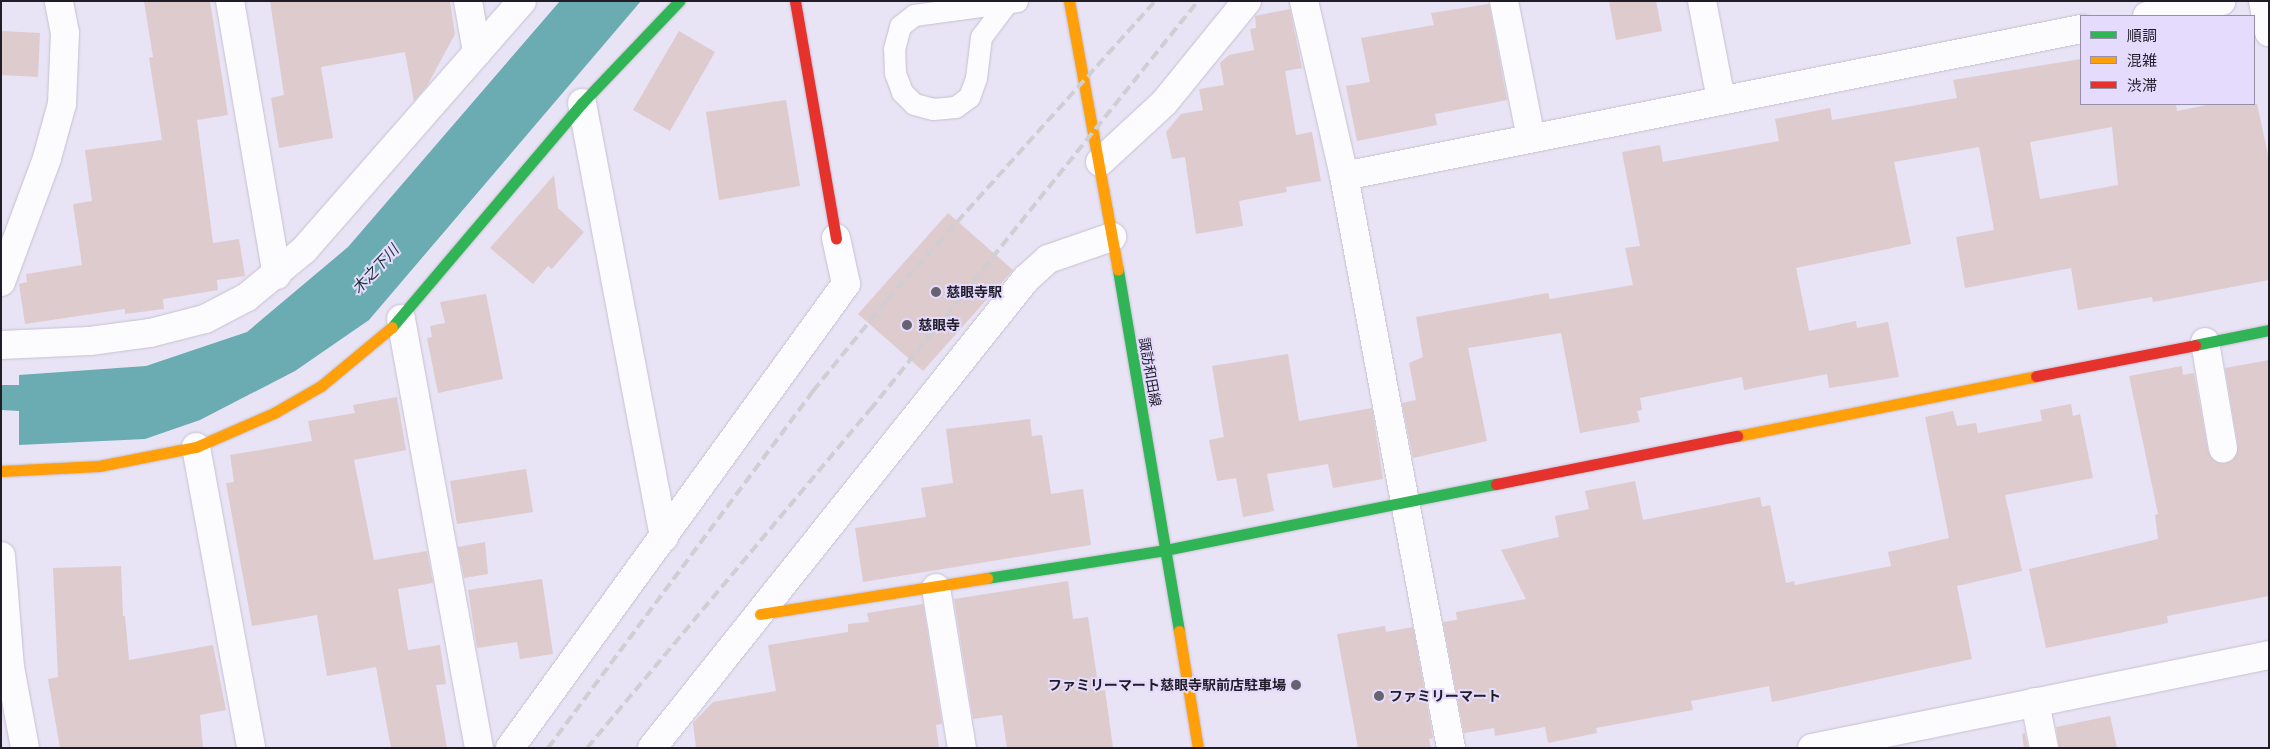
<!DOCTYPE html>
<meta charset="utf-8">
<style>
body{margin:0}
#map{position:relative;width:2270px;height:749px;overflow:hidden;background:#e8e3f5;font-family:"IBM Plex Sans","Noto Sans JP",sans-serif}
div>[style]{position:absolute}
.water>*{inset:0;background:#6bacb2}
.building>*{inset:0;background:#decbce}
.roads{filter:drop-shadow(0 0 1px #c6c1d0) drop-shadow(0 0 1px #c6c1d0)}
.lane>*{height:21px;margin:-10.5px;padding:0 10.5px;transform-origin:10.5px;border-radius:10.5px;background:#fcfbfe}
.street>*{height:28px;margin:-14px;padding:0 14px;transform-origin:14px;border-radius:14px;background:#fcfbfe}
.fast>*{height:11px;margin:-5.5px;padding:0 5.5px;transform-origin:5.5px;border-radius:5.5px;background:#30b455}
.slow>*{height:11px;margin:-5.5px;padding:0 5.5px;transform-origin:5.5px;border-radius:5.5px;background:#ff9f0a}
.jam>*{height:11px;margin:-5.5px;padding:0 5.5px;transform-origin:5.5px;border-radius:5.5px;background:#e5322d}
.rail>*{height:4px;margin-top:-2px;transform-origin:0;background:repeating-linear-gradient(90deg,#cfced3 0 10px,transparent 0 15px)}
.dots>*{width:14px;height:14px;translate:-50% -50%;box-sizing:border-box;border:2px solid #e4dbfd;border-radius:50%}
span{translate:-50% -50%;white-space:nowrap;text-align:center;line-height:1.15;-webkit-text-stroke:4px #e4dbfd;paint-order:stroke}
.poi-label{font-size:14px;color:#201c28;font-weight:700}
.left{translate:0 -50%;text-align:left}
.right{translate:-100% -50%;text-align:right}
.street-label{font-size:14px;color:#201c28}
.water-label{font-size:15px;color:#203636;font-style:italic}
.frame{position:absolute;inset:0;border:2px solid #201c28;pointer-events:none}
.legend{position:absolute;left:2080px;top:15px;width:175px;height:90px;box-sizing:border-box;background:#e4dbfd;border:1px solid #968fa8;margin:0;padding:6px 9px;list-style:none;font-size:15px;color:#201c28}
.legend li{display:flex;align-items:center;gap:10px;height:25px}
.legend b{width:25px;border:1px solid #968fa8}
</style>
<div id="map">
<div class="water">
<i style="clip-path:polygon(560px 1px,641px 1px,369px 320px,295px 371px,200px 420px,145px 439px,19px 445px,19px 411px,1px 410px,1px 385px,19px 385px,19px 375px,146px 366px,247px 332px,348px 247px)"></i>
</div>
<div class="building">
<i style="clip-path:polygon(144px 1px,210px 1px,228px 115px,197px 120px,213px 243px,239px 239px,245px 276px,217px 280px,218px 290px,163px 299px,164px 309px,125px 314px,125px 309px,25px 324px,19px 284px,27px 282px,26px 274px,82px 265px,73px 204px,92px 201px,85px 150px,162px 140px,149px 58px,153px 57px)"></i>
<i style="clip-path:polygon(270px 1px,450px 1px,455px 34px,427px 86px,414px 101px,405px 52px,321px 67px,333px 138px,279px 148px,271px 98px,284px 95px)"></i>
<i style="clip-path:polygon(1609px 1px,1656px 1px,1662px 31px,1616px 40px)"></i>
<i style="clip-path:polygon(1489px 4px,1507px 100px,1435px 114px,1437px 125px,1357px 141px,1346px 86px,1370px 82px,1361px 38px,1434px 25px,1431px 13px)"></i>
<i style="clip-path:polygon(1290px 9px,1302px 68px,1285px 71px,1296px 135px,1312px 132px,1321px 181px,1286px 187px,1287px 192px,1239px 201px,1243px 226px,1196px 234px,1185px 157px,1172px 159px,1166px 132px,1181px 114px,1203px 110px,1199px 89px,1224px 85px,1220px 63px,1229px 55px,1254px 50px,1250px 29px,1256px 28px,1255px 16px)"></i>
<i style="clip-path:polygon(1px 31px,40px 33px,38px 77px,1px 75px)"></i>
<i style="clip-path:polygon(679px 31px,715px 52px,670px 131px,633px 110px)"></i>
<i style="clip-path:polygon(evenodd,2081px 59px,2081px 104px,2176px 104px,2177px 111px,2212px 104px,2257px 104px,2269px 159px,2269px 280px,2153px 302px,2152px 297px,2078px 310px,2071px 268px,1965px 288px,1956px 237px,1994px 230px,1979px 147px,1894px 162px,1911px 244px,1796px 268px,1809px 331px,1856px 321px,1857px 328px,1888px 322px,1899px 377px,1829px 388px,1827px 374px,1744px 390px,1742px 377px,1640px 398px,1642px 410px,1637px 411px,1640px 422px,1580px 433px,1561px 333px,1468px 348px,1487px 441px,1413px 458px,1402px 403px,1416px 400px,1409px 363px,1423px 357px,1416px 317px,1548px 293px,1550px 299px,1633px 285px,1625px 248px,1640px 246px,1622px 152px,1660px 145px,1663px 162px,1779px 141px,1775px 119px,1830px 108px,1832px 120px,1957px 98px,1953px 80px,2081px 59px,2112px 127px,2118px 185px,2040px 199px,2030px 142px,2112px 127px)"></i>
<i style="clip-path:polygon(786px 100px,800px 186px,719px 200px,706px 112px)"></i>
<i style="clip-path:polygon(554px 175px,558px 208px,584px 232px,552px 269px,548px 266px,533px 284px,490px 248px)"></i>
<i style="clip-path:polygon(948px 213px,1013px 270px,923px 371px,858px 314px)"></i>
<i style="clip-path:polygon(486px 294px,503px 379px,438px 393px,427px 338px,432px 337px,430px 326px,445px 323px,440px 302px)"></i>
<i style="clip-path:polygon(1288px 354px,1299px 421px,1372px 408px,1383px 479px,1333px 488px,1328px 464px,1267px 474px,1274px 511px,1243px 517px,1236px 478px,1217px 481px,1209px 440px,1224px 437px,1212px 366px)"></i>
<i style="clip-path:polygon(2269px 360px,2269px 596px,2167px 616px,2168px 623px,2046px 648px,2029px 569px,2158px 539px,2155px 515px,2158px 514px,2129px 376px,2182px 366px,2183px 375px,2194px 373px,2208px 451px,2217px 462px,2225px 463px,2233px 460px,2238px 446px,2225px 368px)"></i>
<i style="clip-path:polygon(397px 397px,406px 450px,354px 460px,374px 560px,427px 551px,433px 583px,398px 589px,408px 650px,440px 645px,446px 684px,436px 685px,447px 748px,391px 748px,376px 667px,327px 676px,317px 615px,252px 626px,226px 483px,234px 482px,230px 455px,312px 441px,308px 421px,355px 413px,353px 405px)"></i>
<i style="clip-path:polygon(2071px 404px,2073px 416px,2080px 414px,2093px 478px,2005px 495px,2022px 571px,1957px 586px,1972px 659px,1772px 702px,1769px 686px,1691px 701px,1693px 710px,1596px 728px,1597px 733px,1548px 743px,1545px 727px,1495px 736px,1494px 728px,1464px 733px,1443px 622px,1457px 620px,1456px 612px,1526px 599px,1501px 550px,1559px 537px,1555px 516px,1589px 509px,1585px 491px,1635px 481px,1643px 520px,1760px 497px,1762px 507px,1770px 505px,1786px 583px,1794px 581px,1795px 585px,1891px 566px,1888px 552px,1949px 538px,1925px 417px,1953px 411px,1957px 426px,1976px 423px,1978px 433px,2042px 421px,2040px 410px)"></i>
<i style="clip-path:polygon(1030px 419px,1032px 436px,1042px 435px,1051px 494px,1083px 489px,1091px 545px,863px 582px,855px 528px,926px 517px,921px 488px,953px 483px,946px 429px)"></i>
<i style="clip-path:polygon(526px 469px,533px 512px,457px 524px,450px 481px)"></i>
<i style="clip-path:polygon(485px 542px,488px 574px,464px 578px,458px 547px)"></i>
<i style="clip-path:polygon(121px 566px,123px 616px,125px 616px,129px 660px,213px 645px,226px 710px,200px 715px,203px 748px,60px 748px,48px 679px,58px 677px,53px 568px)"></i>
<i style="clip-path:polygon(542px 579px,553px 654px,520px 659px,517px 642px,477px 648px,468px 590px)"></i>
<i style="clip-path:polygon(1068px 581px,1073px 619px,1088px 617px,1099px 691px,1105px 690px,1113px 748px,1007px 748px,1002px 715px,973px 719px,954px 599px)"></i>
<i style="clip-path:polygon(923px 604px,942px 724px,936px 725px,939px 748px,696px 748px,693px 723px,713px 702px,776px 691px,768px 645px,848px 632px,848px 624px,869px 622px,867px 613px)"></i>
<i style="clip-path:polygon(1385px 626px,1386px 632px,1413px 627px,1433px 738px,1429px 739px,1431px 748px,1358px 748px,1337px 634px)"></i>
<i style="clip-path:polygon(2110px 716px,2117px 748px,2059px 748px,2056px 727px)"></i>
<i style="clip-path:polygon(2025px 733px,2028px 748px,2024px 748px,2022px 734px)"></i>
</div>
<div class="roads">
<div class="lane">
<i style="left:1006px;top:4px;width:41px;rotate:127.1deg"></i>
<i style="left:981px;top:37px;width:41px;rotate:97deg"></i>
<i style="left:976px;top:78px;width:20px;rotate:110deg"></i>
<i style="left:969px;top:97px;width:17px;rotate:144deg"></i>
<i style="left:955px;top:107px;width:22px;rotate:175deg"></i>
<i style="left:933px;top:109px;width:20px;rotate:-165deg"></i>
<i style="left:914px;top:104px;width:17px;rotate:-135deg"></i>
<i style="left:902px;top:92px;width:20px;rotate:-110deg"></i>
<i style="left:895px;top:73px;width:24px;rotate:-92deg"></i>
<i style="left:894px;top:49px;width:24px;rotate:-75deg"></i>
<i style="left:900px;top:26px;width:18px;rotate:-38deg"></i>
<i style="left:914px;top:15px;width:104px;rotate:-7.7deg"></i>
</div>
<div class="street">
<i style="left:230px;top:1px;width:278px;rotate:80.3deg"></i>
<i style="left:468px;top:1px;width:52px;rotate:80deg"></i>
<i style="left:1304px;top:1px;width:180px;rotate:77.1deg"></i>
<i style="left:1344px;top:176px;width:582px;rotate:79.4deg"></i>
<i style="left:1504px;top:1px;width:140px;rotate:78.9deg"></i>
<i style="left:1702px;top:1px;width:101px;rotate:79.1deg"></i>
<i style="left:2263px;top:1px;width:32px;rotate:79deg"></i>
<i style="left:2147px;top:16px;width:76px;rotate:-11.3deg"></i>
<i style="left:582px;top:103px;width:442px;rotate:79.3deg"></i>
<i style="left:1100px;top:162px;width:87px;rotate:-42.7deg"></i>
<i style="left:1164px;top:103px;width:132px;rotate:-50.9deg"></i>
<i style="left:1344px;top:176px;width:752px;rotate:-11.28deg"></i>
<i style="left:1px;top:282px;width:132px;rotate:-69.6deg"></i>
<i style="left:47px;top:158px;width:56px;rotate:-74.5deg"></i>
<i style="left:62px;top:104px;width:71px;rotate:-87.6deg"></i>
<i style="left:65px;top:33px;width:33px;rotate:-101deg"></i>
<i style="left:401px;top:319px;width:436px;rotate:79.7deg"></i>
<i style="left:2205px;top:342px;width:108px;rotate:80.4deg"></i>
<i style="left:1px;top:345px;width:89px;rotate:-2.6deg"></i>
<i style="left:90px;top:341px;width:61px;rotate:-7.6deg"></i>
<i style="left:150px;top:333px;width:57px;rotate:-14.3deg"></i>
<i style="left:205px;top:319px;width:47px;rotate:-27.6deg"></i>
<i style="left:247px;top:297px;width:74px;rotate:-39.5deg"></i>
<i style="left:304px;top:250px;width:331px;rotate:-48.8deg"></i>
<i style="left:196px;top:447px;width:306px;rotate:79.6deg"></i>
<i style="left:1px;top:556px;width:111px;rotate:85.4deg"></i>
<i style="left:10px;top:667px;width:82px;rotate:79.5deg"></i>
<i style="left:936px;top:588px;width:162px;rotate:80.8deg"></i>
<i style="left:2035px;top:702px;width:47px;rotate:78.9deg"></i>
<i style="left:510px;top:748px;width:573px;rotate:-54.09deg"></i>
<i style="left:846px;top:284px;width:47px;rotate:-102.3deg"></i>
<i style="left:652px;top:748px;width:600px;rotate:-51.43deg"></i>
<i style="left:1026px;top:279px;width:30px;rotate:-42deg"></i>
<i style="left:1048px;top:259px;width:68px;rotate:-19deg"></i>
<i style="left:1812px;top:748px;width:466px;rotate:-11.5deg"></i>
</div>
<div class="fast">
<i style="left:1118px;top:270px;width:366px;rotate:80.4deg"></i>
<i style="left:392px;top:327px;width:294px;rotate:-49.7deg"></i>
<i style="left:582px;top:103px;width:141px;rotate:-46.4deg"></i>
<i style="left:2195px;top:345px;width:76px;rotate:-11.5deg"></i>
<i style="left:987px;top:578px;width:180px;rotate:-8.9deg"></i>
<i style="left:1165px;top:550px;width:338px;rotate:-11.3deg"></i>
</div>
<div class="slow">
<i style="left:1069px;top:1px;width:273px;rotate:79.7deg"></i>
<i style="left:1737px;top:436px;width:305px;rotate:-11.3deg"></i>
<i style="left:1px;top:471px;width:98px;rotate:-2.9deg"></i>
<i style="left:99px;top:466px;width:99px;rotate:-11.1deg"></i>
<i style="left:196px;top:447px;width:85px;rotate:-23.6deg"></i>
<i style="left:274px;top:413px;width:54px;rotate:-29.9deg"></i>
<i style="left:321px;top:386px;width:92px;rotate:-39.7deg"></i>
<i style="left:760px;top:614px;width:230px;rotate:-9deg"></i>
<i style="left:1179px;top:631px;width:119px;rotate:80.8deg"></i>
</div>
<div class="jam">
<i style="left:795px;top:1px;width:241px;rotate:80.2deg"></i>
<i style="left:2036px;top:376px;width:162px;rotate:-11deg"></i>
<i style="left:1496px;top:484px;width:246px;rotate:-11.3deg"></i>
</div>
</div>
<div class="rail">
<i style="left:548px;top:748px;width:445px;rotate:-53.4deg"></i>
<i style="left:813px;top:391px;width:117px;rotate:-50.9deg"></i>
<i style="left:887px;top:300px;width:402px;rotate:-48.1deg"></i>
<i style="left:587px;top:748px;width:441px;rotate:-50.1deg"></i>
<i style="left:870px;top:410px;width:524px;rotate:-51.27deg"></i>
</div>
<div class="dots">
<i style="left:936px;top:292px;background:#666270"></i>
<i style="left:907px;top:325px;background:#666270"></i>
<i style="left:1296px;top:685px;background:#666270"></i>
<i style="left:1379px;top:696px;background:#666270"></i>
</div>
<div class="poi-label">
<span class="left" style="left:946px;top:292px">慈眼寺駅</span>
<span class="left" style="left:918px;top:325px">慈眼寺</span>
<span class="right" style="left:1286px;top:685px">ファミリーマート慈眼寺駅前店駐車場</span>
<span class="left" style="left:1389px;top:696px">ファミリーマート</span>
</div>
<div class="street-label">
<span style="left:1150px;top:372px;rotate:80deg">諏訪和田線</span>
</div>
<div class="water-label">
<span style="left:375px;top:269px;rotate:-47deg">木之下川</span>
</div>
<div class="frame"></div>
<ul class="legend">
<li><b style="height:6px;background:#30b455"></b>順調</li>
<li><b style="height:6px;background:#ff9f0a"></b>混雑</li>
<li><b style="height:6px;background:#e5322d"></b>渋滞</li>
</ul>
</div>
